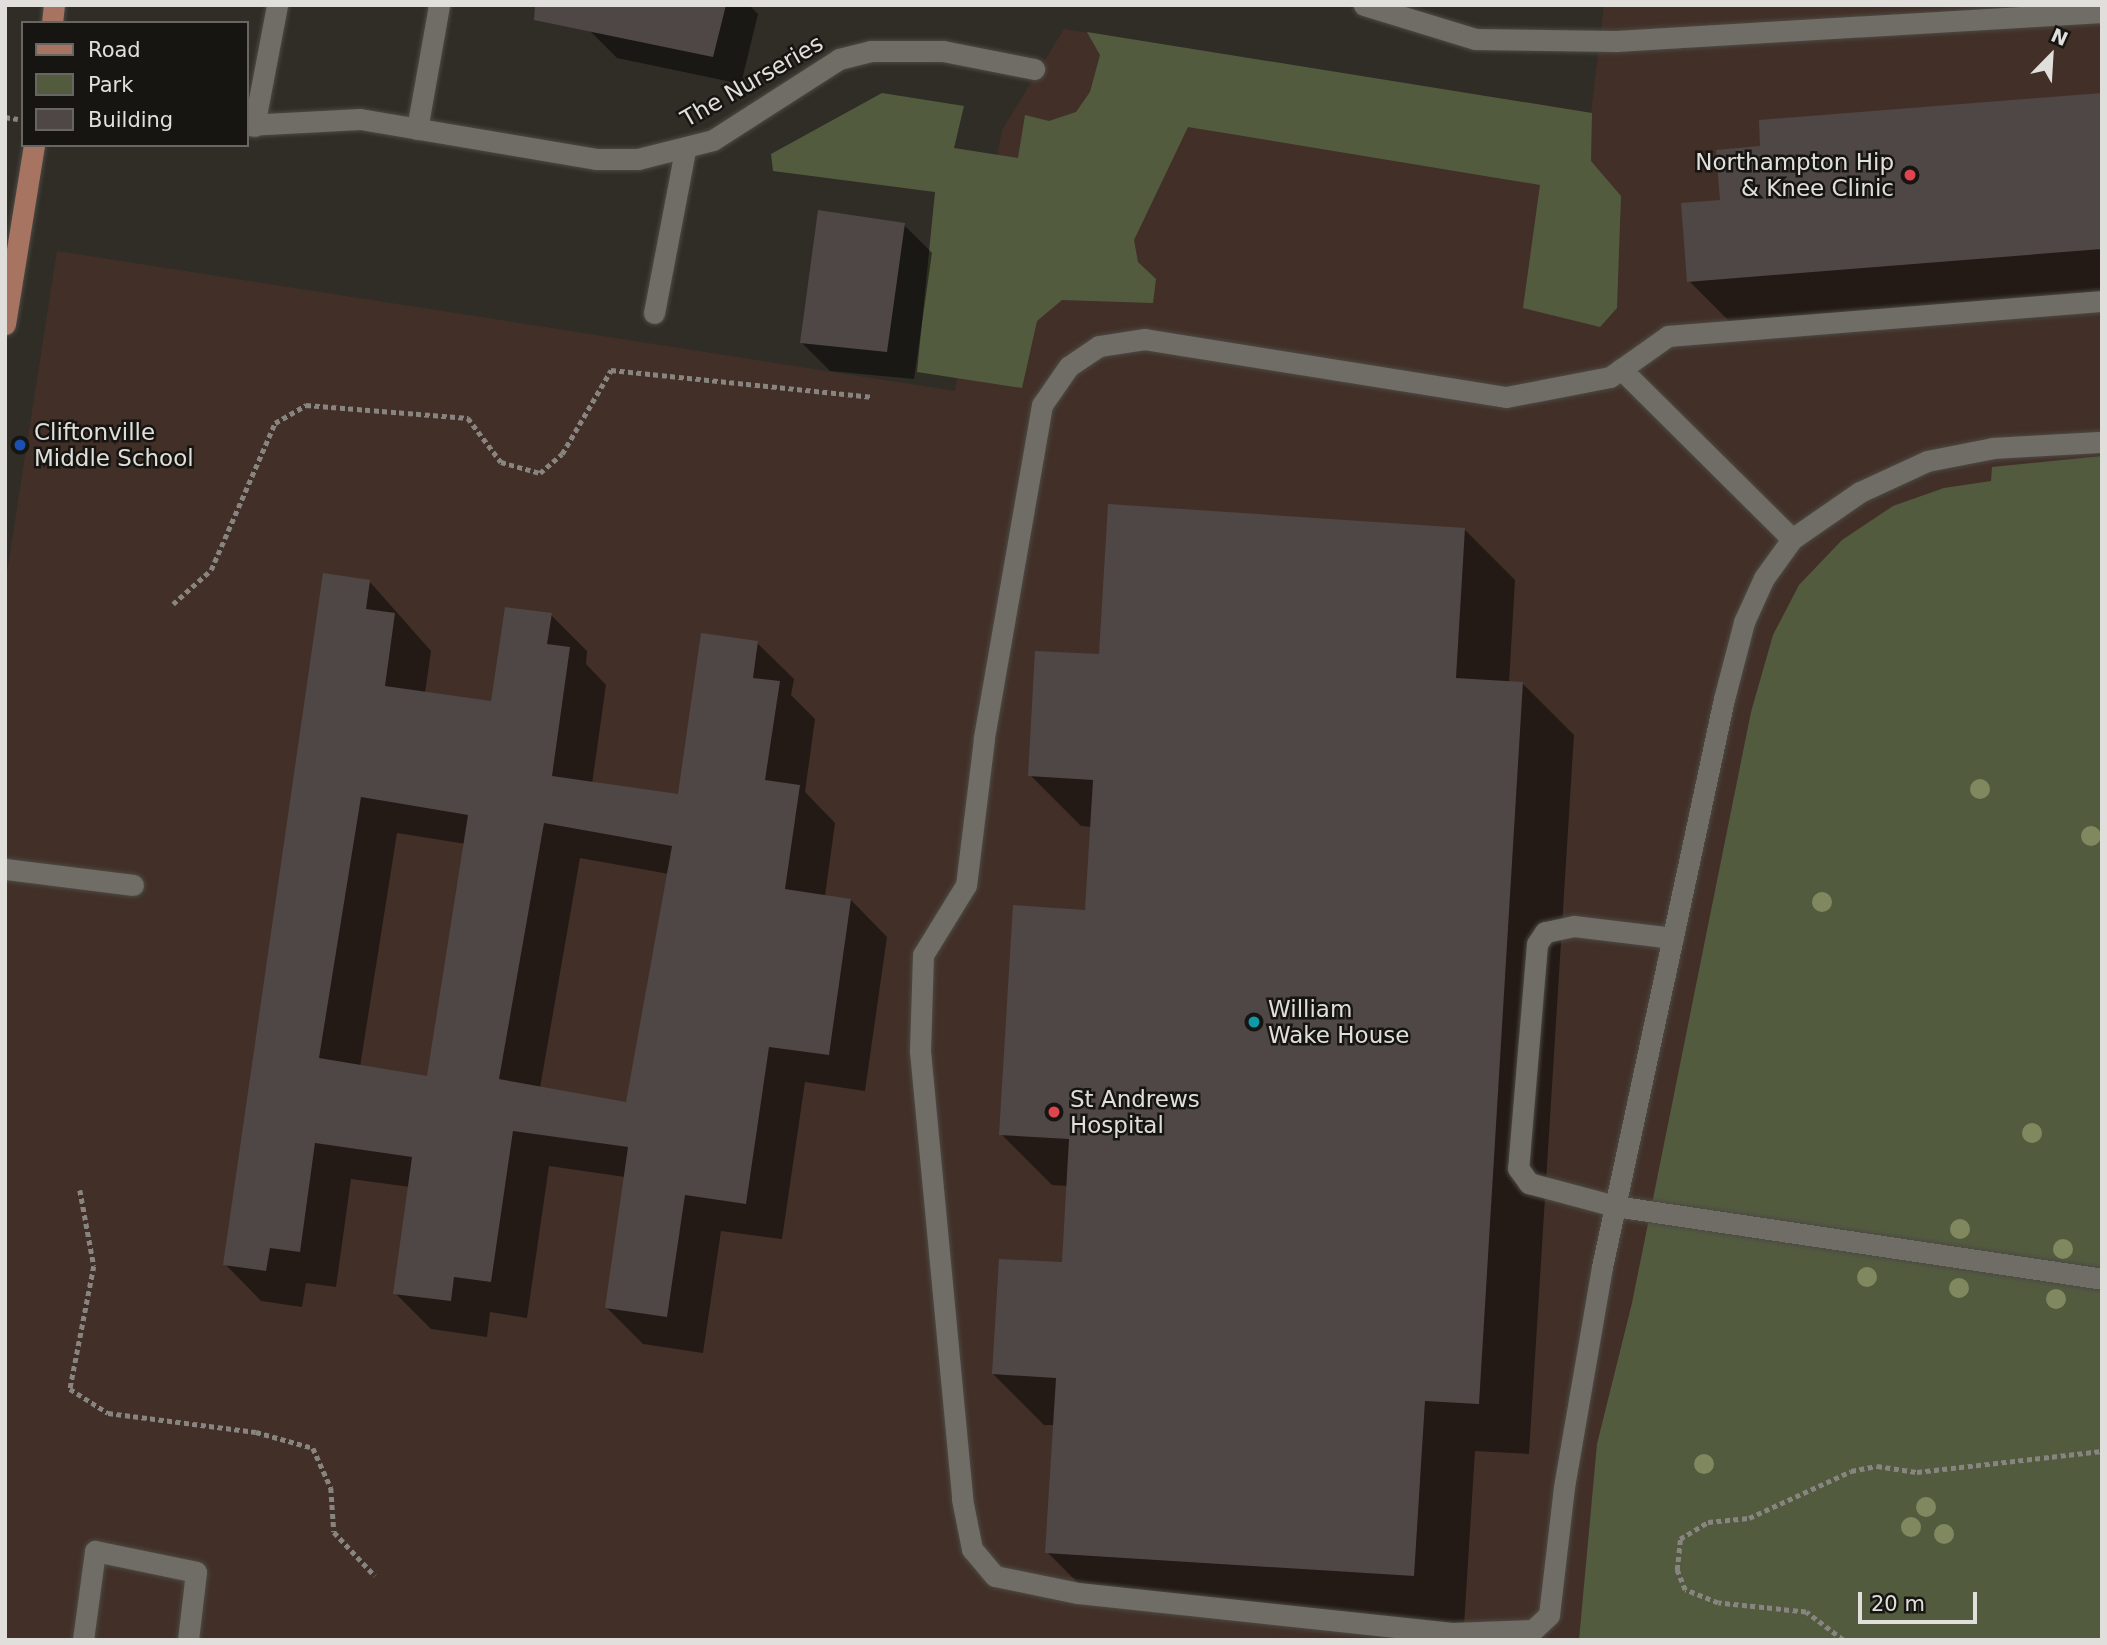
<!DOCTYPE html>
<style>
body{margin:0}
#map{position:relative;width:2107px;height:1645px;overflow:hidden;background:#302d26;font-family:"DejaVu Sans",sans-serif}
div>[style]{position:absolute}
.medical>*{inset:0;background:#423028}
.green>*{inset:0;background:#535b3f}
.shadow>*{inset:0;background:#0007}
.building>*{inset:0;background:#4f4745}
.path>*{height:4.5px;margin-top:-2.25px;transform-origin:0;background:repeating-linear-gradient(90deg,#888580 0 5px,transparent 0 8.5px)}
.roads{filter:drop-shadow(0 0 2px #4c4a44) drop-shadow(0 0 2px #4c4a44)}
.minor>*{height:21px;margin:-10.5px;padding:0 10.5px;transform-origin:10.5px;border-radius:10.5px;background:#706d66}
.major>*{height:21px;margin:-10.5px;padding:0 10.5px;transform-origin:10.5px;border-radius:10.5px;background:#a77462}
.trees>*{width:20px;height:20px;margin:-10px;border-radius:50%;background:#7f885e}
.dots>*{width:19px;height:19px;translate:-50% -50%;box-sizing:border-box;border:4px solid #161512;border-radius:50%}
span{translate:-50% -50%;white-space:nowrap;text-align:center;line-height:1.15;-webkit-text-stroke:5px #161512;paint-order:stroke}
.street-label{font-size:23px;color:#e1dfdb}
.poi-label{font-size:23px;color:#e1dfdb}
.right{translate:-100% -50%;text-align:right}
.left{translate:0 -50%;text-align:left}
.frame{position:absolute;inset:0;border:7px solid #e1dfdb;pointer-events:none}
.legend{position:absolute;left:21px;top:21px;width:228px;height:126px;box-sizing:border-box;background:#161512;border:2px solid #676662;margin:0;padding:9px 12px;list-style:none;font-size:21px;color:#e1dfdb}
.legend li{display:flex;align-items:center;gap:14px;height:35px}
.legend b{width:35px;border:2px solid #676662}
.north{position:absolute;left:2016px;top:21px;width:70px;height:70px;-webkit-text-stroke:5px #161512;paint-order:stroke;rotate:24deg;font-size:19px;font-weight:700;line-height:28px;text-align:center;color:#e1dfdb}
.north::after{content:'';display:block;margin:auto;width:24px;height:32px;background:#e1dfdb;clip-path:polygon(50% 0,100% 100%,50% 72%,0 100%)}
.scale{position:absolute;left:1858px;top:1592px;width:119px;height:32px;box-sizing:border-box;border:4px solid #e1dfdb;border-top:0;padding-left:9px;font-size:21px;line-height:24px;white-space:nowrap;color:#e1dfdb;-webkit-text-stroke:5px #161512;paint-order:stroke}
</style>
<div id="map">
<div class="medical">
<i style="clip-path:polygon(1604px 5px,2102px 5px,2102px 1640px,5px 1640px,5px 585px,57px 251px,955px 391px,1002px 130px,1064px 29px,1591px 113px)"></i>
</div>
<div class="green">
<i style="clip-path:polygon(1087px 32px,1592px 113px,1591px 161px,1621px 196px,1617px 308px,1600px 327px,1523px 308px,1540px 185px,1188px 127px,1134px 240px,1138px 262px,1156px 279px,1153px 303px,1062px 300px,1037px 321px,1022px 388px,917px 372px,935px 192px,773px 171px,771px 154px,882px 93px,964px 106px,954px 148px,1018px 158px,1025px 115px,1049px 121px,1076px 112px,1090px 92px,1100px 55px)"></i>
<i style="clip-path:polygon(2102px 456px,2102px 1640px,1579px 1640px,1597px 1444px,1632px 1303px,1751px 712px,1773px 635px,1799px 585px,1842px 540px,1893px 506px,1944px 488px,1991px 481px,1992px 467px)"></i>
</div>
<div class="shadow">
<i style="clip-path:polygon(595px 5px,749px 5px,758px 14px,741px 84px,617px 58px,589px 30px)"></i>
<i style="clip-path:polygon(2102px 95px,2102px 301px,1740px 332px,1689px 281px,1722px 202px,1762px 148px)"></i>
<i style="clip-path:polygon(904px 225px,932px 253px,914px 379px,830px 371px,802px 343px)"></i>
<i style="clip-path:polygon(1464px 529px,1515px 580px,1509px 683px,1523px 684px,1574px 735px,1529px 1454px,1475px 1451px,1464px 1626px,1098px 1603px,1047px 1552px,1055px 1425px,1044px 1425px,993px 1374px,1063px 1264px,1068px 1186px,1052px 1185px,1001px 1134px,1087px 912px,1092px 827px,1081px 826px,1030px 775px,1101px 656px)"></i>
<i style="clip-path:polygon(evenodd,370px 582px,431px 651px,425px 693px,493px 703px,551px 615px,587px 651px,586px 664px,606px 685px,592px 784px,679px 796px,757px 643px,794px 679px,791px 695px,815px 719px,805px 792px,835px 823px,825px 896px,851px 900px,887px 937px,865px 1091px,805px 1082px,782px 1239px,721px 1231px,703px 1353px,643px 1344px,606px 1307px,625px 1177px,549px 1166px,527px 1318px,490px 1312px,487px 1337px,431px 1329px,395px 1293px,410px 1187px,351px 1179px,336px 1287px,306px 1283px,302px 1307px,261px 1301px,225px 1264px,370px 582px,397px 833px,466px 844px,429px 1078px,360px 1067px,397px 833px,370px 582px,580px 858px,669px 874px,628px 1104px,540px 1088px,580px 858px)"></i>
</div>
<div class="building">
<i style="clip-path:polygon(535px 5px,726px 5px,713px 57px,534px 20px)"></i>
<i style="clip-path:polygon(2102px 93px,2102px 249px,1687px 282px,1681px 203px,1720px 200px,1716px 150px,1760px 146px,1759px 120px)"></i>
<i style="clip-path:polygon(818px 210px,905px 223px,887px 352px,800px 343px)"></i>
<i style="clip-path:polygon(1108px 504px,1465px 528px,1456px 678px,1523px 682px,1479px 1404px,1425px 1401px,1414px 1576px,1045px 1553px,1056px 1378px,992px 1374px,999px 1259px,1062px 1262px,1069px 1139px,999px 1135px,1013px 905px,1085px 910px,1093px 780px,1028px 776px,1035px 651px,1099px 654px)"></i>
<i style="clip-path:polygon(evenodd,323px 573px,370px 580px,366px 609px,395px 613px,385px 686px,491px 701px,505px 607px,552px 613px,547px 644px,570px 647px,552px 776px,678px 794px,701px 633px,758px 641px,753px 678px,780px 681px,765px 780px,800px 785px,785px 889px,851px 899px,829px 1055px,769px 1047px,746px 1204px,685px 1195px,667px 1317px,605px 1308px,628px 1147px,513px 1131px,491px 1282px,454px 1277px,451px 1301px,393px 1294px,412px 1157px,315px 1143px,300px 1252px,270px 1248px,266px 1271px,223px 1265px,323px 573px,361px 797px,468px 815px,427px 1076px,319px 1058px,361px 797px,323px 573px,544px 823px,672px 846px,626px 1102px,499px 1079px,544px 823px)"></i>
</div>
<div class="path">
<i style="left:5px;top:117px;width:13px;rotate:9deg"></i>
<i style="left:173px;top:604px;width:51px;rotate:-41.8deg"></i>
<i style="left:211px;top:570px;width:160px;rotate:-66.5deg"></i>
<i style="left:275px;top:423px;width:36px;rotate:-30deg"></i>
<i style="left:306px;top:405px;width:163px;rotate:4.6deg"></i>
<i style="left:468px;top:418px;width:55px;rotate:53.1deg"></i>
<i style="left:501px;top:462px;width:41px;rotate:15.8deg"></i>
<i style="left:540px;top:473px;width:29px;rotate:-41deg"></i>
<i style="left:562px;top:454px;width:97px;rotate:-59.7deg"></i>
<i style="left:611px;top:370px;width:261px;rotate:5.9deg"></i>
<i style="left:80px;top:1190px;width:77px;rotate:79.6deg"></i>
<i style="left:94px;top:1266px;width:125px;rotate:101deg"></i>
<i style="left:70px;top:1389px;width:45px;rotate:32.3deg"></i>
<i style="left:108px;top:1413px;width:149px;rotate:7.3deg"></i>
<i style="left:256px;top:1432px;width:59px;rotate:15.7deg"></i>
<i style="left:313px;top:1448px;width:44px;rotate:65.8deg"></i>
<i style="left:331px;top:1488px;width:44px;rotate:86.1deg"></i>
<i style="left:334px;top:1532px;width:60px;rotate:47deg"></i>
<i style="left:1843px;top:1640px;width:46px;rotate:-142.9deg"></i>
<i style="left:1806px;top:1612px;width:88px;rotate:-174.2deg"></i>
<i style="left:1718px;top:1603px;width:35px;rotate:-158deg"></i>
<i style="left:1685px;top:1590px;width:22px;rotate:-112deg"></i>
<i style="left:1677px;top:1570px;width:31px;rotate:-84deg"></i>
<i style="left:1680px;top:1539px;width:33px;rotate:-31deg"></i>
<i style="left:1708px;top:1522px;width:41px;rotate:-5.6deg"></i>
<i style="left:1749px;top:1518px;width:112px;rotate:-24.7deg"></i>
<i style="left:1851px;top:1471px;width:26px;rotate:-11deg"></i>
<i style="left:1877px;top:1466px;width:40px;rotate:8.5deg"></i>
<i style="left:1917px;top:1472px;width:186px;rotate:-6.5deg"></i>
</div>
<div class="roads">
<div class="minor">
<i style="left:1364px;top:5px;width:116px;rotate:17deg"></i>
<i style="left:1475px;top:39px;width:141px;rotate:0.8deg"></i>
<i style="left:1616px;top:41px;width:487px;rotate:-3.4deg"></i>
<i style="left:247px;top:125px;width:113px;rotate:-3deg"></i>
<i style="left:360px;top:119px;width:239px;rotate:9.6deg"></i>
<i style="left:596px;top:159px;width:42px"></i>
<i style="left:638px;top:159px;width:77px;rotate:-14.2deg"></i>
<i style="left:713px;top:140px;width:150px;rotate:-32.7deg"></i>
<i style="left:839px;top:59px;width:33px;rotate:-14deg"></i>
<i style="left:871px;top:51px;width:72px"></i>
<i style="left:943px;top:51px;width:93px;rotate:11.2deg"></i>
<i style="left:254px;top:126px;width:123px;rotate:-79.2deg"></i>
<i style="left:417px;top:129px;width:126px;rotate:-79.9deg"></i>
<i style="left:2102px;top:301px;width:435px;rotate:175.4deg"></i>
<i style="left:1668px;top:336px;width:71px;rotate:144.7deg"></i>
<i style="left:1610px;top:377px;width:106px;rotate:169.1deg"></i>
<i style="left:1506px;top:397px;width:366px;rotate:-170.9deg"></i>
<i style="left:1145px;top:339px;width:47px;rotate:171.3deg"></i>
<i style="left:1099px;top:346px;width:36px;rotate:146deg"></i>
<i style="left:1069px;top:366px;width:47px;rotate:124.7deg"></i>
<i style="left:1042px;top:405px;width:339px;rotate:99.9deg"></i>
<i style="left:984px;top:739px;width:147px;rotate:97deg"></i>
<i style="left:966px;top:885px;width:82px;rotate:121.6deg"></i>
<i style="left:923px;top:955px;width:96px;rotate:91.8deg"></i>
<i style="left:920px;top:1051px;width:450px;rotate:84.6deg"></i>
<i style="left:962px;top:1499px;width:51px;rotate:78.7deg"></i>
<i style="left:972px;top:1549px;width:35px;rotate:50deg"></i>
<i style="left:995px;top:1576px;width:85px;rotate:11.6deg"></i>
<i style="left:1078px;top:1593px;width:376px;rotate:6.1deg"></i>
<i style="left:1452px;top:1633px;width:81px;rotate:-2.1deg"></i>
<i style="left:1533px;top:1630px;width:22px;rotate:-43deg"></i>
<i style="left:1549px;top:1615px;width:129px;rotate:-83.3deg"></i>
<i style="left:1564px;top:1487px;width:223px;rotate:-80.2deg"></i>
<i style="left:1602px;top:1267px;width:581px;rotate:-77.88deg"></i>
<i style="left:1724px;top:699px;width:80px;rotate:-75.4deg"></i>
<i style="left:1744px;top:622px;width:48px;rotate:-65.6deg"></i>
<i style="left:1764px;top:578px;width:48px;rotate:-54.3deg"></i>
<i style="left:1792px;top:539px;width:83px;rotate:-34.7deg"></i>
<i style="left:1860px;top:492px;width:74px;rotate:-24.8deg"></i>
<i style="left:1927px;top:461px;width:67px;rotate:-11.1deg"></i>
<i style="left:1993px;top:448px;width:109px;rotate:-3.2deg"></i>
<i style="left:654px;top:313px;width:166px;rotate:-79.2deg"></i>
<i style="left:1621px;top:369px;width:241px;rotate:44.8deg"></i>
<i style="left:5px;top:869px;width:129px;rotate:7.1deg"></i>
<i style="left:1673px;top:938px;width:100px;rotate:-173.1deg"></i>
<i style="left:1574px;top:926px;width:30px;rotate:168deg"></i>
<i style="left:1545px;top:932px;width:14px;rotate:124deg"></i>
<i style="left:1537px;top:944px;width:225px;rotate:94.8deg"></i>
<i style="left:1518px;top:1168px;width:19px;rotate:54deg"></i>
<i style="left:1529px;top:1183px;width:89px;rotate:15deg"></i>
<i style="left:1615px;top:1206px;width:492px;rotate:8.5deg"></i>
<i style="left:83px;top:1640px;width:90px;rotate:-82.3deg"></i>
<i style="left:95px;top:1551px;width:103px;rotate:11.7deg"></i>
<i style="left:196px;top:1572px;width:68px;rotate:96.7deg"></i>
</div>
<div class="major">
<i style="left:52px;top:23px;width:18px;rotate:-84deg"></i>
<i style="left:5px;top:324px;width:181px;rotate:-80.8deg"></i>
</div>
</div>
<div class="trees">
<i style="left:1980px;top:789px"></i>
<i style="left:2091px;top:836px"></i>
<i style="left:1822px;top:902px"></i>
<i style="left:2032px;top:1133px"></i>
<i style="left:1960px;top:1229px"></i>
<i style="left:2063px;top:1249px"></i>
<i style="left:1867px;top:1277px"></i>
<i style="left:1959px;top:1288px"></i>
<i style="left:2056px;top:1299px"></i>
<i style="left:1704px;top:1464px"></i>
<i style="left:1926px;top:1507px"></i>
<i style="left:1911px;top:1527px"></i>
<i style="left:1944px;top:1534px"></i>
</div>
<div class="dots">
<i style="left:1910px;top:175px;background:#e0444e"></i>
<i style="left:20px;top:445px;background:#1a4fb4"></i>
<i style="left:1254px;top:1022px;background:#0f9aa8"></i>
<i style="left:1054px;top:1112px;background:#e0444e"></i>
</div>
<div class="street-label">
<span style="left:752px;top:81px;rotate:-30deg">The Nurseries</span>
</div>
<div class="poi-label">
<span class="right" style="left:1894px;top:175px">Northampton Hip<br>&amp; Knee Clinic</span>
<span class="left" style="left:34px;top:445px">Cliftonville<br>Middle School</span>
<span class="left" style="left:1268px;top:1022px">William<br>Wake House</span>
<span class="left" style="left:1070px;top:1112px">St Andrews<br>Hospital</span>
</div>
<div class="frame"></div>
<ul class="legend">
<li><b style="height:9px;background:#a77462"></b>Road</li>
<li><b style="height:19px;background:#535b3f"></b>Park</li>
<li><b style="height:19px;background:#4f4745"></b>Building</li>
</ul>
<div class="north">N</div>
<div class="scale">20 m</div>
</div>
